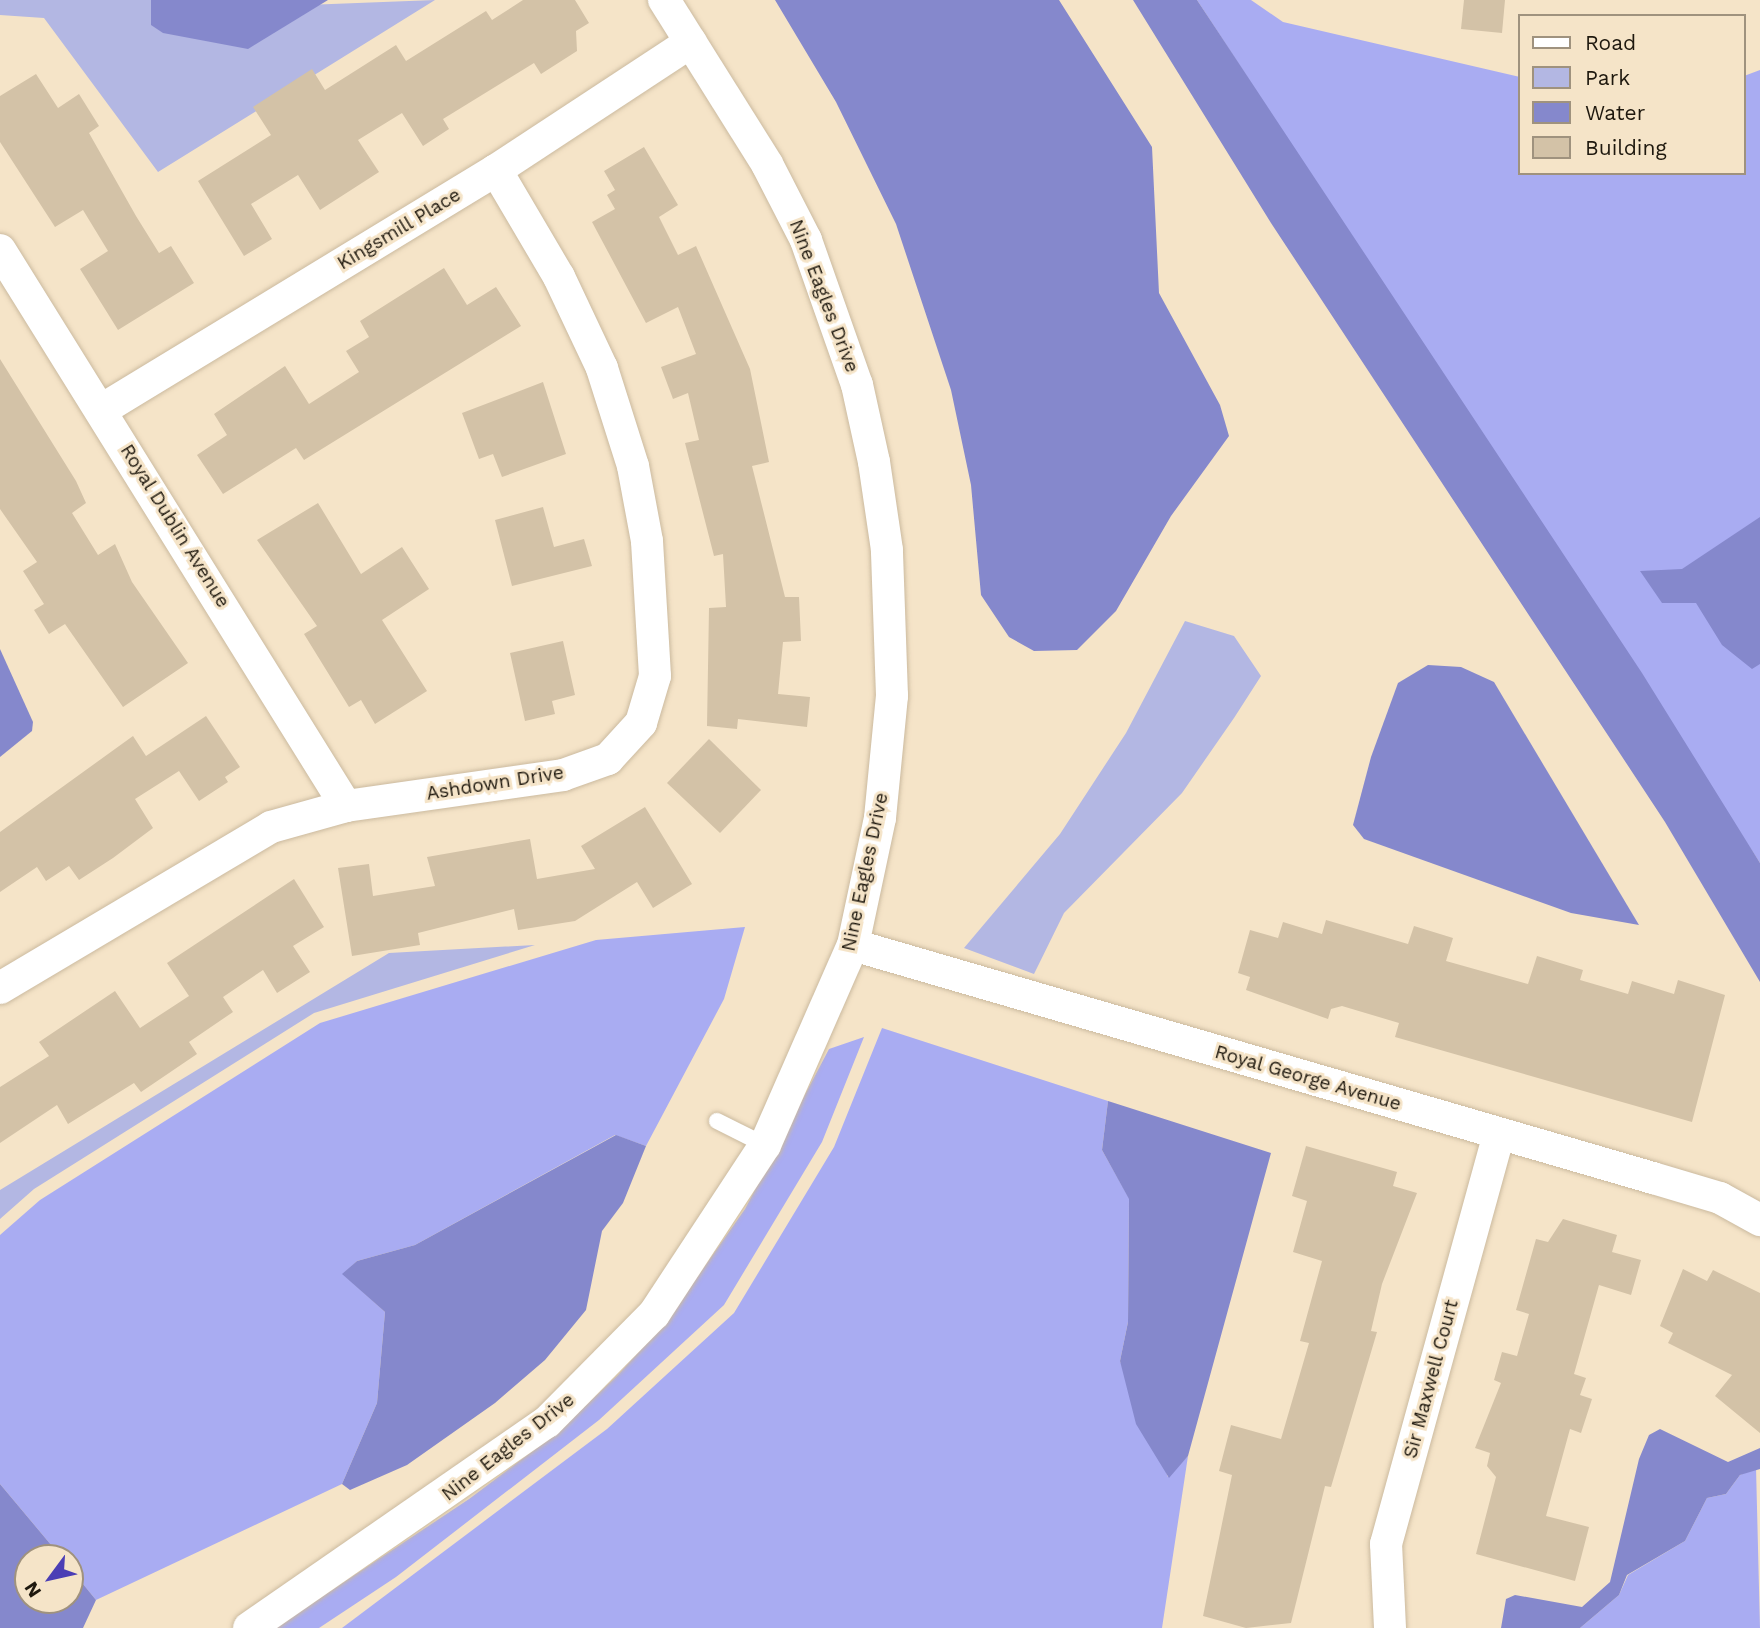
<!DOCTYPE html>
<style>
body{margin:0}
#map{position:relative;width:1760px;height:1628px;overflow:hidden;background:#f5e4c8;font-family:"Work Sans",sans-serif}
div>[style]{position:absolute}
.green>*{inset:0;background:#b3b7e3}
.forest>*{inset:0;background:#a9acf2}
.water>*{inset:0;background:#8588cc}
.building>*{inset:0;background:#d3c2a7}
.roads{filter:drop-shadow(0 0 2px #cbba9f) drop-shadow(0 0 2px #cbba9f)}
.lane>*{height:16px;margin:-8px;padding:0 8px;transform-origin:8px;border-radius:8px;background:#fff}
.street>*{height:32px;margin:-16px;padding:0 16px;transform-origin:16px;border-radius:16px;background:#fff}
span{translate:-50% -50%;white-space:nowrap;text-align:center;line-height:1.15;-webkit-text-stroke:6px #f5e4c8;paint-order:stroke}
.street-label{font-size:19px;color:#1e180e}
.legend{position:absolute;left:1518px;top:14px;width:228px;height:161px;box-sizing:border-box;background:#f5e4c8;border:2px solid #9f927e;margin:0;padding:9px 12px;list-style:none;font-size:21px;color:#1e180e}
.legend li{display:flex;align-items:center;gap:14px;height:35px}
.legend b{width:35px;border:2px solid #9f927e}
.north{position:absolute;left:14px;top:1544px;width:70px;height:70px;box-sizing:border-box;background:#f5e4c8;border:2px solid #9f927e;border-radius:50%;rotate:237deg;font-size:19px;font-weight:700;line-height:28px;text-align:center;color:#1e180e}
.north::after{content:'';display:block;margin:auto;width:24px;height:32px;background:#4b3eb5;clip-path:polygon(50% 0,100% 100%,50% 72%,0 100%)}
</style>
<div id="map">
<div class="green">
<i style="clip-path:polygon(0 0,151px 0,154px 11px,435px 0,158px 172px,44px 18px,0 15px)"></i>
<i style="clip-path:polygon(1185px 621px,1234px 636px,1261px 676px,1234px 718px,1182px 793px,1064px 913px,1034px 974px,964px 948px,1060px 834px,1126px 733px)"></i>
<i style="clip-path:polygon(535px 945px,314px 1013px,34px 1189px,0 1219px,0 1190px,389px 953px)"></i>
</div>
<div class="forest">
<i style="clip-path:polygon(1197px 0,1251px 0,1283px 22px,1520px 77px,1520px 173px,1744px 173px,1744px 76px,1760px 70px,1760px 863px)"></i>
<i style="clip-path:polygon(745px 927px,724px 999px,646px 1146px,615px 1135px,415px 1245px,357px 1261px,343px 1274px,385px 1312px,377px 1403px,342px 1484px,96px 1600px,70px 1568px,70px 1558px,62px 1558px,0 1484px,0 1235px,40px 1200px,320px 1023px,596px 940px)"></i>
<i style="clip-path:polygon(882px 1028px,1108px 1101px,1102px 1150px,1129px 1198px,1128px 1322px,1120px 1361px,1168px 1477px,1188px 1456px,1162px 1628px,342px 1628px,607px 1429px,734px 1313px,834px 1147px)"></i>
<i style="clip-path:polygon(864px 1037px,822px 1142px,724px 1305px,599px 1420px,396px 1577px,319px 1628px,275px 1628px,469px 1499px,558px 1432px,618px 1375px,665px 1323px,745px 1209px,829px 1049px)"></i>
<i style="clip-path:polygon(1756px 1467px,1760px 1628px,1580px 1628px,1619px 1595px,1628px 1575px,1685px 1541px,1707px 1498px,1726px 1494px,1740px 1475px)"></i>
</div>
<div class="water">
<i style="clip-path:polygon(151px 0,328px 0,248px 49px,163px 33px,151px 25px)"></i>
<i style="clip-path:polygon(775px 0,1059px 0,1152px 147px,1159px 293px,1220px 405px,1229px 436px,1171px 516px,1116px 611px,1077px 650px,1034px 651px,1009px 637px,981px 595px,971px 485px,951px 390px,896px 224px,836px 102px)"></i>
<i style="clip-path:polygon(1133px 0,1197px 0,1642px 673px,1760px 863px,1760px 982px,1665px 822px,1271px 223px)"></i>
<i style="clip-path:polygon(1760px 517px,1760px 664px,1752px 669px,1722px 645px,1696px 603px,1662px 603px,1640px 571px,1682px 569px)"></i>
<i style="clip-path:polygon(0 649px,33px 722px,32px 731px,0 757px)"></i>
<i style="clip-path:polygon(1428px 665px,1461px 667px,1494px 682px,1639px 925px,1571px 913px,1364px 839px,1353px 825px,1371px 757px,1398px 683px)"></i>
<i style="clip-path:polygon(1108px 1101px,1271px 1153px,1188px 1456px,1169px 1478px,1136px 1424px,1120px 1361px,1128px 1322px,1129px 1199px,1102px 1150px)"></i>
<i style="clip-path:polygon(616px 1135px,646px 1146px,623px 1203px,602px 1231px,586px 1310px,545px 1360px,495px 1403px,407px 1465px,350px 1490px,342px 1484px,377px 1403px,385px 1312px,342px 1274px,357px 1261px,415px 1245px)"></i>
<i style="clip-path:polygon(1660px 1429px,1728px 1462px,1760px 1448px,1760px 1469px,1740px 1475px,1726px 1494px,1707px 1498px,1685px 1541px,1627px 1575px,1619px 1595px,1580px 1628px,1501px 1628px,1506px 1599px,1515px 1595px,1582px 1607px,1610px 1582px,1639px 1459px,1649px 1435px)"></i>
<i style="clip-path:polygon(0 1484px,62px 1558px,28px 1558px,28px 1600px,70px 1600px,70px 1568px,96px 1600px,83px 1628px,0 1628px)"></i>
</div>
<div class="building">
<i style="clip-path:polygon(523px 0,575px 0,589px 23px,576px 31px,577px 51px,541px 74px,534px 63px,443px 119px,449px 129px,423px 146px,402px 113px,358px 140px,379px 172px,320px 210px,298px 175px,251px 204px,272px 239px,244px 256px,198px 181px,271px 135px,253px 107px,312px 69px,325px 90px,396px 45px,406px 61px,486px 11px,492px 20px)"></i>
<i style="clip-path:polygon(1464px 0,1505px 0,1502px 33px,1461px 29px)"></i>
<i style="clip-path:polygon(36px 74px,58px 108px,79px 94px,99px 126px,89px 133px,136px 216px,159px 253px,171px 246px,194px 283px,118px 330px,80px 269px,108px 251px,83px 210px,55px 227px,0 142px,0 96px)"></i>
<i style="clip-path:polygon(644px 147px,678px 205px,659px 217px,678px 255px,696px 246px,750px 369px,769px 462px,752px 466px,785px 597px,799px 597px,801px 641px,783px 642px,778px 694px,810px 697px,807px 727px,738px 719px,737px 729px,707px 726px,709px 608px,726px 607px,723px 554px,714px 556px,685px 443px,699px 440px,688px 393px,673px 399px,661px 367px,696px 354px,678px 307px,646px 323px,592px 222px,615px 209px,607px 195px,615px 190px,604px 171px)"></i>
<i style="clip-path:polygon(444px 268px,467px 305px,496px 287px,521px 326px,304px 460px,296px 448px,223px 494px,197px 455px,227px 435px,214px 414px,285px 366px,309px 404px,359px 372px,346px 351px,369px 337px,360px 321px)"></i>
<i style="clip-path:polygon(0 359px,76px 481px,86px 503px,72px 513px,98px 555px,115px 544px,132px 582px,188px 663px,123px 707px,65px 624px,49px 634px,34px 610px,44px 604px,23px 571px,37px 562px,0 509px)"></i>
<i style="clip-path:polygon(543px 382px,566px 454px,502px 477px,493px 454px,479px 459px,462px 413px)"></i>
<i style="clip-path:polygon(318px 503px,361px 574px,402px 547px,429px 589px,382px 620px,427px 691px,375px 724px,361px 700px,349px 707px,304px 634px,317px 626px,257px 540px)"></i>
<i style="clip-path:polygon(543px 507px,554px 547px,584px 539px,592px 566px,512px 586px,495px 520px)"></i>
<i style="clip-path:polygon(563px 641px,575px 695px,552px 701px,555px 714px,525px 721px,510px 653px)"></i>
<i style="clip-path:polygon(206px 716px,240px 767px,225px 777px,228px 782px,199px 801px,179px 771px,135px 799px,153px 828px,113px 858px,79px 880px,69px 866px,46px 881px,37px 867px,0 892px,0 832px,133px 736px,146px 756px)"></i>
<i style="clip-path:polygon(709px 739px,761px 790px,720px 833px,667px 783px)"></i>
<i style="clip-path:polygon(645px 807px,692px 884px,653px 908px,637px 882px,575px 921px,518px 930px,514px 909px,418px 933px,420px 945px,352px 956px,338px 868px,369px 864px,373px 896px,435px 886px,427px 857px,530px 839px,537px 879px,595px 869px,581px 846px)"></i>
<i style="clip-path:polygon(294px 879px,324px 927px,293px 946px,310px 972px,277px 993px,263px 970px,223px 997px,233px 1012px,189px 1042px,197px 1054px,141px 1092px,134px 1083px,68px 1124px,57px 1105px,0 1143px,0 1087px,49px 1056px,39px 1042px,115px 991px,140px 1028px,189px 996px,167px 963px)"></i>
<i style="clip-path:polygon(1326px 920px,1408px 944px,1414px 926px,1453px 938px,1446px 961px,1528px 984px,1537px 956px,1583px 970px,1580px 980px,1628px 994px,1632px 981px,1674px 994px,1678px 980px,1725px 995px,1692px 1122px,1395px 1037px,1399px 1023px,1342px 1006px,1331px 1009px,1328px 1019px,1246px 990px,1250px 977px,1238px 973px,1250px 930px,1278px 938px,1283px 922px,1322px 934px)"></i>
<i style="clip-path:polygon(1306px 1146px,1397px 1172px,1393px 1186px,1417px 1193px,1382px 1284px,1371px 1331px,1377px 1332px,1331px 1487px,1325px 1486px,1291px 1623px,1246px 1628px,1203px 1616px,1232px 1475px,1219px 1471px,1231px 1425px,1281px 1439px,1309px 1343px,1300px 1341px,1322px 1261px,1293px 1252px,1307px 1201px,1292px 1196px)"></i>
<i style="clip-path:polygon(1563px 1219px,1617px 1235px,1612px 1252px,1641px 1260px,1631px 1295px,1599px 1285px,1574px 1374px,1586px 1378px,1580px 1395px,1592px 1399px,1581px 1433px,1570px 1429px,1546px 1516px,1589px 1527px,1575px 1581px,1476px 1554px,1496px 1477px,1487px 1466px,1490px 1453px,1475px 1448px,1501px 1383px,1494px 1380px,1502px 1352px,1517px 1356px,1529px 1314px,1516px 1310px,1536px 1239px,1548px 1242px)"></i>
<i style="clip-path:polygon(1683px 1269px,1707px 1281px,1713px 1270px,1760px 1293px,1760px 1433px,1715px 1396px,1732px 1375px,1668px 1343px,1673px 1333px,1660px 1326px)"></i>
</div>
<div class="roads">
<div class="lane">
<i style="left:717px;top:1121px;width:54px;rotate:26.6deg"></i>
</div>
<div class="street">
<i style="left:0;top:250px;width:655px;rotate:58.11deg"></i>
<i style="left:103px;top:409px;width:460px;rotate:-31.3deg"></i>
<i style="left:496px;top:170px;width:233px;rotate:-33.3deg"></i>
<i style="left:853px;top:945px;width:833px;rotate:16.24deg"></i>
<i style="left:1653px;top:1178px;width:70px;rotate:16.6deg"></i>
<i style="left:1720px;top:1198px;width:46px;rotate:28.8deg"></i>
<i style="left:0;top:988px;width:315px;rotate:-30.7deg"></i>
<i style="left:271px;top:827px;width:78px;rotate:-15.6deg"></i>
<i style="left:346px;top:806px;width:219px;rotate:-8.1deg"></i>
<i style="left:563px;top:775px;width:48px;rotate:-19.6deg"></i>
<i style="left:608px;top:759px;width:49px;rotate:-47.5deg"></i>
<i style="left:641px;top:723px;width:49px;rotate:-73.4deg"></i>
<i style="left:655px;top:676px;width:135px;rotate:-93.4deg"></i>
<i style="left:647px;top:541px;width:76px;rotate:-100.6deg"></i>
<i style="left:633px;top:466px;width:103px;rotate:-107.6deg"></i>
<i style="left:602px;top:368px;width:101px;rotate:-115.3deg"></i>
<i style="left:559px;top:277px;width:124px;rotate:-120.5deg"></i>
<i style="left:249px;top:1628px;width:362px;rotate:-34.7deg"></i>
<i style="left:547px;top:1422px;width:152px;rotate:-45.3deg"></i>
<i style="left:654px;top:1314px;width:202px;rotate:-56.7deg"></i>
<i style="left:765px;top:1145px;width:219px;rotate:-66.3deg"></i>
<i style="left:853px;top:945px;width:130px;rotate:-78deg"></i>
<i style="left:880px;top:818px;width:123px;rotate:-84.4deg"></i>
<i style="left:892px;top:696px;width:146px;rotate:-92deg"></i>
<i style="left:887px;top:550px;width:89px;rotate:-98.4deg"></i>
<i style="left:874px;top:462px;width:79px;rotate:-102.4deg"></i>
<i style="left:857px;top:385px;width:154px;rotate:-109.4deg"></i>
<i style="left:806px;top:240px;width:85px;rotate:-117.2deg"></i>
<i style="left:767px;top:164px;width:194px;rotate:-122.1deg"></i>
<i style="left:1390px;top:1628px;width:84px;rotate:-92.7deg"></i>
<i style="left:1386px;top:1544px;width:425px;rotate:-74.6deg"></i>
</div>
</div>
<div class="street-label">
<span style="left:399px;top:229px;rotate:-31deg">Kingsmill Place</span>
<span style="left:824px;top:296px;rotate:69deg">Nine Eagles Drive</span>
<span style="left:175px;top:526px;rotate:58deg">Royal Dublin Avenue</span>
<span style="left:495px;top:783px;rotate:-9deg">Ashdown Drive</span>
<span style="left:865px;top:872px;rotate:-78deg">Nine Eagles Drive</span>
<span style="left:1308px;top:1078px;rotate:16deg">Royal George Avenue</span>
<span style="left:1431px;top:1379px;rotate:-75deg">Sir Maxwell Court</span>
<span style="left:508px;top:1447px;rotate:-38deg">Nine Eagles Drive</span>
</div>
<ul class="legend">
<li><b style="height:9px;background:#fff"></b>Road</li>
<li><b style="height:19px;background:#b3b7e3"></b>Park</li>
<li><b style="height:19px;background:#8588cc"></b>Water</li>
<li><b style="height:19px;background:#d3c2a7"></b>Building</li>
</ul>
<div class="north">N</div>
</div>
